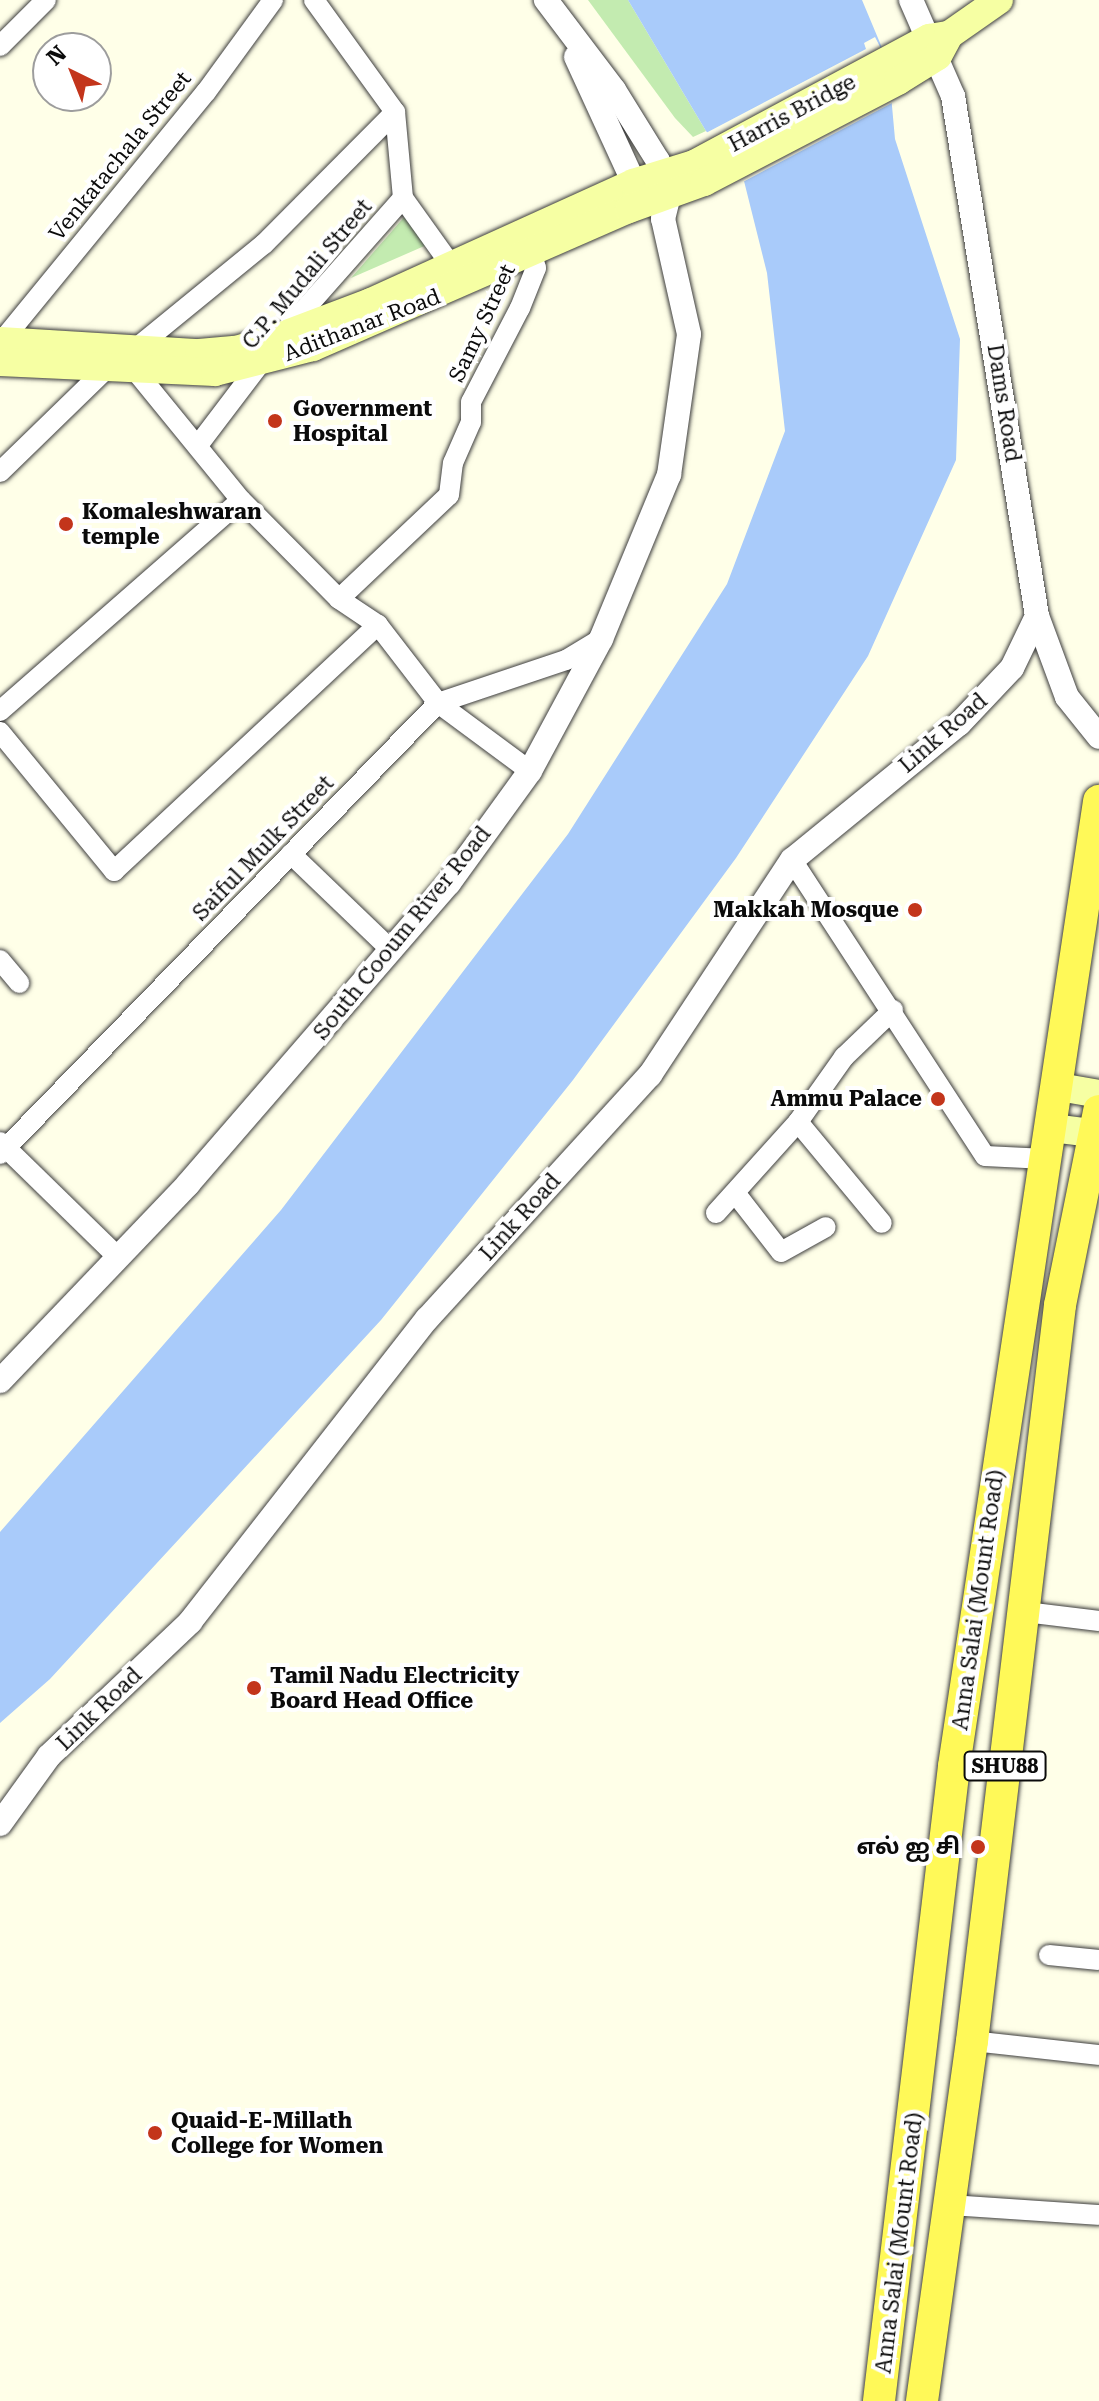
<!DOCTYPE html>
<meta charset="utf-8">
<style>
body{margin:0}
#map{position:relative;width:1099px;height:2401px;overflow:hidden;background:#ffffe8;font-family:"Roboto Serif","Noto Sans Tamil",serif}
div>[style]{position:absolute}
.green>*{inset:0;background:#c3ebb0}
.water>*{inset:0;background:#a9cbfa}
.pier>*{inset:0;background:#ffffe8}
.roads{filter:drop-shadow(0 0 2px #3e3e3e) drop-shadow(0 0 2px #3e3e3e)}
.minor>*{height:20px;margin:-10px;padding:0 10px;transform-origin:10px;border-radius:10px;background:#fff}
.tertiary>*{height:24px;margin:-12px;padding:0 12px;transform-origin:12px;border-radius:12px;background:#fff}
.secondary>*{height:28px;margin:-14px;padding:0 14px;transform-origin:14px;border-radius:14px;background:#f6ffa3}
.primary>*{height:32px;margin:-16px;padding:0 16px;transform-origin:16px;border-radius:16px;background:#fff958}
.dots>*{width:22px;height:22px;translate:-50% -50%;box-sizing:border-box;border:4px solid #fff;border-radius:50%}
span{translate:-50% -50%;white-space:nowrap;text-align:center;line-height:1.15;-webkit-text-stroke:8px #fff;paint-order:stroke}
.shield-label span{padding:2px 6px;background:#fff;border:2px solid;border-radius:6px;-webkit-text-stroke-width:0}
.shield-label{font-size:20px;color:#0b0b0b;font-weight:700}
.street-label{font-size:22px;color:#0b0b0b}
.poi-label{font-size:22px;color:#0b0b0b;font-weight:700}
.left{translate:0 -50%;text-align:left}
.right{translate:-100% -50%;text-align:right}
.north{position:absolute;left:32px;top:32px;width:80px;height:80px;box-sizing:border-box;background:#fff;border:2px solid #9d9d9d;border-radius:50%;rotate:317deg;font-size:22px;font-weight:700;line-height:32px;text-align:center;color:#0b0b0b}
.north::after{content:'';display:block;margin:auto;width:28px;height:36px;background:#c3351b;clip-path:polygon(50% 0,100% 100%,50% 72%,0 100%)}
</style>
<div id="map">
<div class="green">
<i style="clip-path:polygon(588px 0,628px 0,706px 131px,693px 137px,675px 118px)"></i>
<i style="clip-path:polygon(406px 215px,429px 244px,351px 278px)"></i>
</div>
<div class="water">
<i style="clip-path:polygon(628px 0,862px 0,888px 62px,895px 139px,960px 339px,956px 460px,868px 656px,736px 858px,573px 1080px,381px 1320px,50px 1679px,0 1723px,0 1532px,281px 1210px,568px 834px,727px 584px,785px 431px,767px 273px,742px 173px,706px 131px)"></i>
</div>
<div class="pier">
<i style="clip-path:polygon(875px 37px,892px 70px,892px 103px,741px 183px,704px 134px,866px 49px,864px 43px)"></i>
</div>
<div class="roads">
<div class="minor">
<i style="left:0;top:46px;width:65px;rotate:-45deg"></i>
<i style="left:403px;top:198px;width:82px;rotate:54.4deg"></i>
<i style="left:2px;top:341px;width:322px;rotate:-50.7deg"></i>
<i style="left:206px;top:92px;width:114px;rotate:-53.9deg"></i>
<i style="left:134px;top:350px;width:168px;rotate:-39.2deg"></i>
<i style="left:264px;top:244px;width:186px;rotate:-45.2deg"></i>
<i style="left:134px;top:369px;width:169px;rotate:50.8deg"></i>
<i style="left:241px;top:500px;width:139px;rotate:45.3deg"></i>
<i style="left:339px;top:599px;width:47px;rotate:33.7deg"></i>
<i style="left:378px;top:625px;width:98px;rotate:52.4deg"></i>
<i style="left:438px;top:703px;width:114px;rotate:36.5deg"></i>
<i style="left:199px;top:444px;width:136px;rotate:-52.8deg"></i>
<i style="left:281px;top:336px;width:184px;rotate:-48.5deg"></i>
<i style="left:403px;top:198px;width:86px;rotate:-95.3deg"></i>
<i style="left:395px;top:112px;width:138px;rotate:-125.9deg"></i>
<i style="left:0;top:472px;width:151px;rotate:-44.2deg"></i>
<i style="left:339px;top:599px;width:151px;rotate:-43.4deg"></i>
<i style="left:449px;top:495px;width:32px;rotate:-83deg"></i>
<i style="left:453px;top:463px;width:45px;rotate:-66.3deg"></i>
<i style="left:471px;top:422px;width:20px;rotate:-90deg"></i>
<i style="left:471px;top:402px;width:106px;rotate:-62.5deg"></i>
<i style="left:520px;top:308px;width:43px;rotate:-68.2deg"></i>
<i style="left:536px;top:268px;width:14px;rotate:-107deg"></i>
<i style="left:0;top:711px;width:320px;rotate:-41.2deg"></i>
<i style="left:0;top:732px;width:180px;rotate:50.6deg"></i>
<i style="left:114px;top:871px;width:361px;rotate:-43deg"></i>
<i style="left:291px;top:854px;width:137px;rotate:43.8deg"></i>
<i style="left:792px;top:860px;width:353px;rotate:56.9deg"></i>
<i style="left:985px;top:1156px;width:61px;rotate:2.8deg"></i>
<i style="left:0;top:960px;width:30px;rotate:50deg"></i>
<i style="left:798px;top:1122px;width:131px;rotate:50.3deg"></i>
<i style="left:0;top:1142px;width:165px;rotate:44.3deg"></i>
<i style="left:0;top:1154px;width:629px;rotate:-45.84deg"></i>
<i style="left:438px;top:703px;width:135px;rotate:-18.6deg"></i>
<i style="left:566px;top:660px;width:41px;rotate:-31deg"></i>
<i style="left:736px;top:1194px;width:73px;rotate:52.2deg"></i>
<i style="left:781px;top:1252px;width:51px;rotate:-29.1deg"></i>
<i style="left:716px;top:1213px;width:122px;rotate:-48deg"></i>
<i style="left:798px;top:1122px;width:80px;rotate:-54.7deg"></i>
<i style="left:844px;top:1057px;width:68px;rotate:-43.8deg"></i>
<i style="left:1025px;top:1612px;width:75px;rotate:6.9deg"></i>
<i style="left:1049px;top:1955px;width:50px;rotate:5.7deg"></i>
<i style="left:972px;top:2041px;width:128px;rotate:6.3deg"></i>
<i style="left:949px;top:2205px;width:150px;rotate:3.8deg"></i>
</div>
<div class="tertiary">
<i style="left:911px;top:0;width:105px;rotate:66.4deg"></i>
<i style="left:953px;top:96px;width:527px;rotate:80.82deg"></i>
<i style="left:1037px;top:616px;width:86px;rotate:69.7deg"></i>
<i style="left:1067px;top:697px;width:51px;rotate:51.3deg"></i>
<i style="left:576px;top:57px;width:155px;rotate:65.3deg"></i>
<i style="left:0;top:1381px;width:272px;rotate:-46.3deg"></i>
<i style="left:188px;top:1184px;width:398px;rotate:-49.1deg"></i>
<i style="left:449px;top:883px;width:138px;rotate:-54.1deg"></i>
<i style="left:530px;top:771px;width:150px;rotate:-61.7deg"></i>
<i style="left:601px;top:639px;width:178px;rotate:-67.5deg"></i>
<i style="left:669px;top:475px;width:142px;rotate:-81.9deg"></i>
<i style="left:689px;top:334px;width:118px;rotate:-102.7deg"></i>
<i style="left:663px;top:219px;width:25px;rotate:-76deg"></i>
<i style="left:669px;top:195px;width:36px;rotate:-108deg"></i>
<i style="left:658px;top:161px;width:84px;rotate:-121.8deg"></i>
<i style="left:614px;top:90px;width:113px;rotate:-127.1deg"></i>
<i style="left:0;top:1824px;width:84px;rotate:-54.2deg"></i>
<i style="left:49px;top:1756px;width:195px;rotate:-43.5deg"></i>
<i style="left:190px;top:1622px;width:385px;rotate:-52deg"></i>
<i style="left:427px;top:1319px;width:331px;rotate:-47.6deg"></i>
<i style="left:650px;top:1075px;width:258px;rotate:-56.6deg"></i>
<i style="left:792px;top:860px;width:215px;rotate:-39.2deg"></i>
<i style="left:959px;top:724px;width:77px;rotate:-46.6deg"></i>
<i style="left:1012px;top:668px;width:58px;rotate:-64.3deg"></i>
</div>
<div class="secondary">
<i style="left:0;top:341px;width:199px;rotate:3.5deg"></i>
<i style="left:199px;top:353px;width:37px;rotate:-5deg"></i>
<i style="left:236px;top:350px;width:47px;rotate:-17.3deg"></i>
<i style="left:281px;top:336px;width:96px;rotate:-20.7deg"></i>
<i style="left:371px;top:302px;width:288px;rotate:-24.4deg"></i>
<i style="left:633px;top:183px;width:64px;rotate:-17.3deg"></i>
<i style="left:694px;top:164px;width:267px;rotate:-28.2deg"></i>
<i style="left:929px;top:38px;width:20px;rotate:-9deg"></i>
<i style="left:949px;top:35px;width:61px;rotate:-35deg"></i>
<i style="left:0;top:362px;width:215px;rotate:2.7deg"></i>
<i style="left:215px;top:372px;width:101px;rotate:-14.3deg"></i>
<i style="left:313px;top:347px;width:345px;rotate:-23.6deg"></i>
<i style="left:629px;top:209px;width:80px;rotate:-19.8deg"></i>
<i style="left:704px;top:182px;width:219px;rotate:-27.5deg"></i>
<i style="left:898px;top:81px;width:47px;rotate:-32deg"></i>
<i style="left:938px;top:56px;width:24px;rotate:-62deg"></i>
<i style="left:1059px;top:1087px;width:41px;rotate:9.9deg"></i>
<i style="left:1052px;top:1128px;width:47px;rotate:7.3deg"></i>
</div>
<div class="primary">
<i style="left:879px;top:2401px;width:639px;rotate:-83.26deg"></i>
<i style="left:954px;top:1766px;width:976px;rotate:-81.45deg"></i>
<i style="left:922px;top:2401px;width:363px;rotate:-82.1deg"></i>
<i style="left:972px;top:2041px;width:741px;rotate:-83.18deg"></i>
<i style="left:1060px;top:1305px;width:198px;rotate:-78.6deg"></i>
</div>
</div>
<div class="dots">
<i style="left:275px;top:421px;background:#c3351b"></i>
<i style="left:66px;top:524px;background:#c3351b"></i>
<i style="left:915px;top:910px;background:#c3351b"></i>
<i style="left:938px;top:1099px;background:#c3351b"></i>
<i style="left:254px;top:1688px;background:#c3351b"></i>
<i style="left:978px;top:1847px;background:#c3351b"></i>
<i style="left:155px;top:2133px;background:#c3351b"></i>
</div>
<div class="shield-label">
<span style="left:1005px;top:1766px">SHU88</span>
</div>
<div class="street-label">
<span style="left:792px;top:113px;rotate:-28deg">Harris Bridge</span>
<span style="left:120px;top:156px;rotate:-51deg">Venkatachala Street</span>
<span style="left:307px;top:274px;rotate:-50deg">C.P. Mudali Street</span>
<span style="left:482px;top:323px;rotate:-65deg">Samy Street</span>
<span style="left:362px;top:325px;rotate:-21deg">Adithanar Road</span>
<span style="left:1004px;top:403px;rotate:81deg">Dams Road</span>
<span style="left:943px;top:733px;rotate:-41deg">Link Road</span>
<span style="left:263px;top:848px;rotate:-46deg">Saiful Mulk Street</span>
<span style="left:402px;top:933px;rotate:-51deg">South Cooum River Road</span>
<span style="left:520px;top:1217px;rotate:-48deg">Link Road</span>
<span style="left:978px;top:1600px;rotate:-82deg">Anna Salai (Mount Road)</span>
<span style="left:99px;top:1709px;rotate:-44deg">Link Road</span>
<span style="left:899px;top:2243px;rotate:-83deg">Anna Salai (Mount Road)</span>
</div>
<div class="poi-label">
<span class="left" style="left:293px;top:421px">Government<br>Hospital</span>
<span class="left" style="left:82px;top:524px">Komaleshwaran<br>temple</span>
<span class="right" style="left:899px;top:910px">Makkah Mosque</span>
<span class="right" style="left:922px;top:1099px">Ammu Palace</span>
<span class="left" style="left:270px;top:1688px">Tamil Nadu Electricity<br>Board Head Office</span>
<span class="right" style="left:960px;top:1847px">எல் ஐ சி</span>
<span class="left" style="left:171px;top:2133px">Quaid-E-Millath<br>College for Women</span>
</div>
<div class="north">N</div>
</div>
